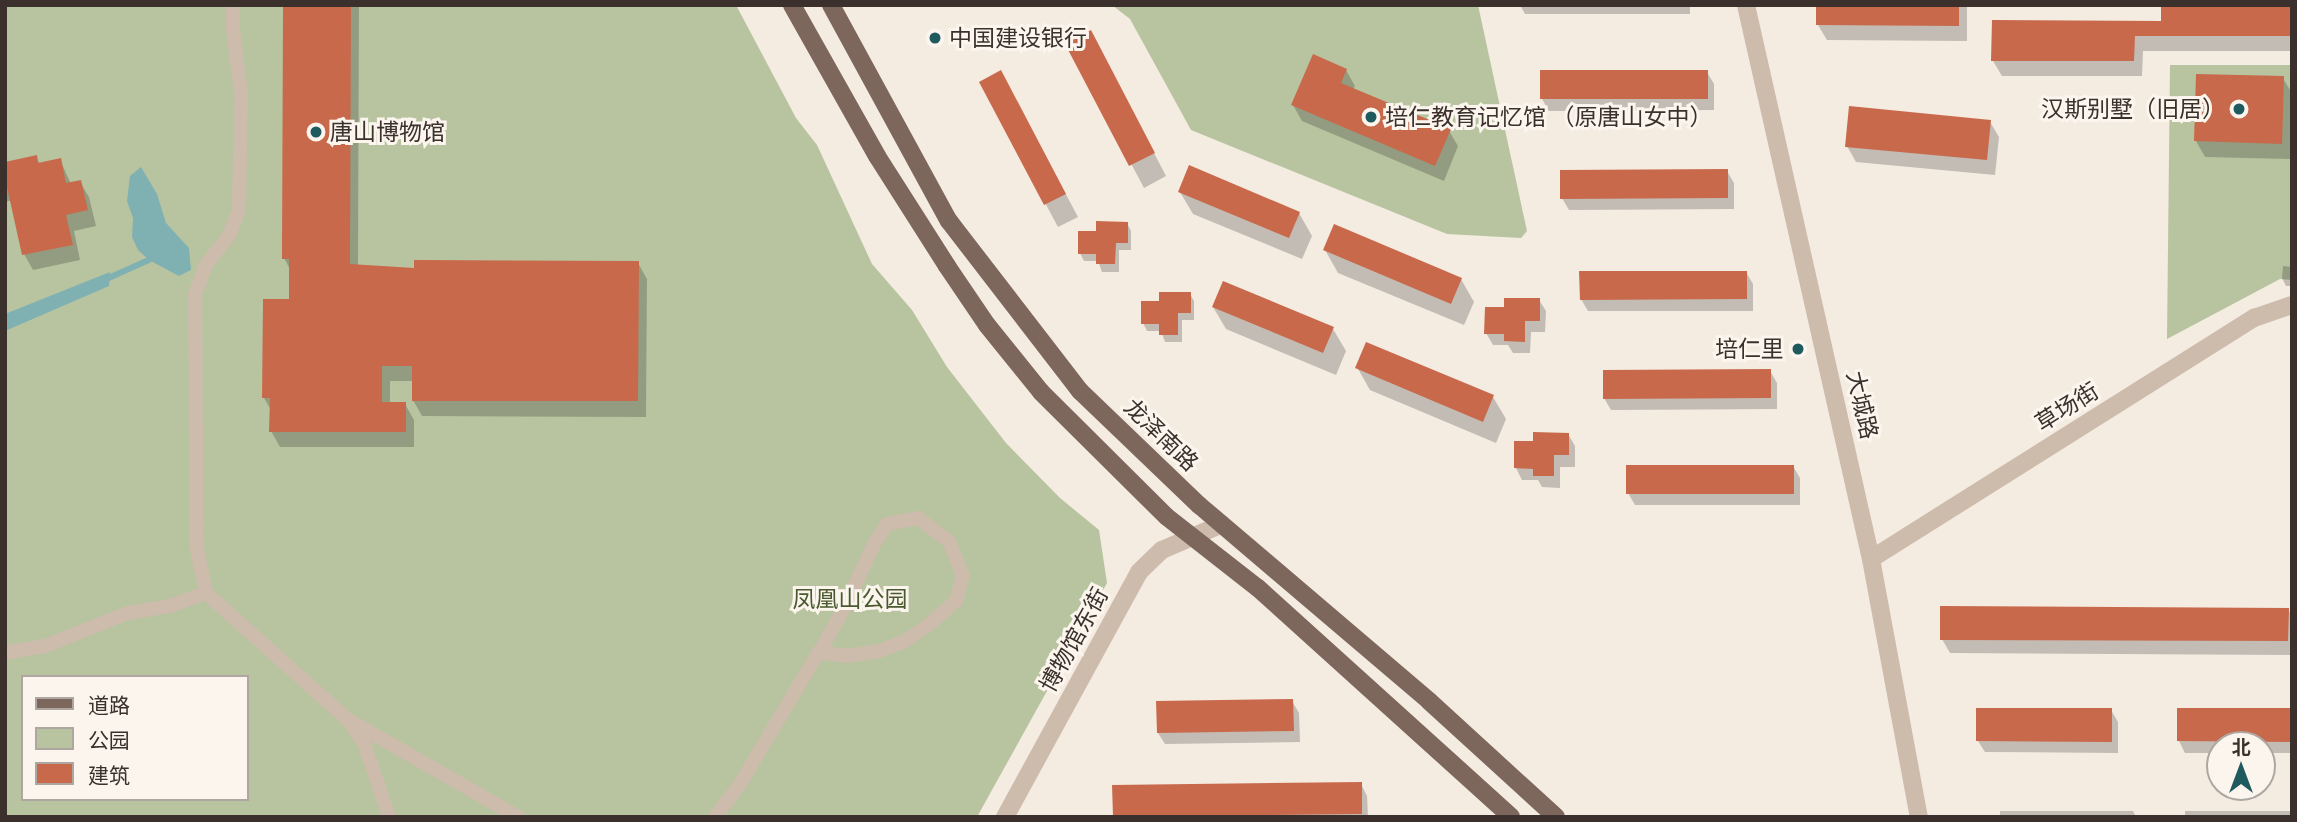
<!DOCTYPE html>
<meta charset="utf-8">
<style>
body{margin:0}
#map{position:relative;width:2297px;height:822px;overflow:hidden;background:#f4ebe1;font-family:"Public Sans","Noto Sans SC",sans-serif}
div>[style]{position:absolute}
.green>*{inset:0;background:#b8c4a0}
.water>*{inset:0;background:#7fb0b2}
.shadow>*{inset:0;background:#0003}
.stream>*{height:6px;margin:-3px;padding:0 3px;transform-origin:3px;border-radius:3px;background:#7fb0b2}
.building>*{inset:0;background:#c8694b}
.pedestrian>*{height:14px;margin:-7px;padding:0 7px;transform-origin:7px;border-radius:7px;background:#cdbbac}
.minor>*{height:18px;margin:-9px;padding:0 9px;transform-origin:9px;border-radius:9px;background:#cdbbac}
.tertiary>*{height:18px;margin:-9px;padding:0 9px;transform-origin:9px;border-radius:9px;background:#cdbbac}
.primary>*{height:18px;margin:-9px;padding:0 9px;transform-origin:9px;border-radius:9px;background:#7d675c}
.dots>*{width:19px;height:19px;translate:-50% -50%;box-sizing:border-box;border:4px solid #fbf5ee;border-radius:50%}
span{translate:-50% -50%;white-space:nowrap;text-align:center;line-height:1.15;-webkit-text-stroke:6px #fbf5ee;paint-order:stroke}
.poi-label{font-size:23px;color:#3b302b}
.left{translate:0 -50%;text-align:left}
.right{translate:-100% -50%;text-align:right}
.street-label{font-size:23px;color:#3b302b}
.park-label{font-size:23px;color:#4a5a2e}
.frame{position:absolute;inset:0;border:7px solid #3b302b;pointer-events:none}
.legend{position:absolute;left:21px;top:675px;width:228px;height:126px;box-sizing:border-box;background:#fbf5ee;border:2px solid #aea6a0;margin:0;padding:9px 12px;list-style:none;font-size:21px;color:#3b302b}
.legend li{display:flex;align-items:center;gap:14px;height:35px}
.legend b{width:35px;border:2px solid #aea6a0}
.north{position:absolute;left:2206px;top:731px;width:70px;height:70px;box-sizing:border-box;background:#fbf5ee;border:2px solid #aea6a0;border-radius:50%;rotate:0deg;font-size:19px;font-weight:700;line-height:28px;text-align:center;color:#3b302b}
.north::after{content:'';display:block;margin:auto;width:24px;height:32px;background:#1f5a5e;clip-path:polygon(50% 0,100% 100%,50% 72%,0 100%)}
</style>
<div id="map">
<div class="green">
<i style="clip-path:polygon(evenodd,5px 5px,736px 5px,796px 118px,817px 145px,872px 264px,912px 310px,947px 367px,1006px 443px,1060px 498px,1099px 530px,1107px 583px,977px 817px,5px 817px,5px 5px,23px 677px,247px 677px,247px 799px,23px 799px,23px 677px)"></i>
<i style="clip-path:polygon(1112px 5px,1478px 5px,1527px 231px,1521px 238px,1447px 234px,1191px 130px,1130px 19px)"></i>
<i style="clip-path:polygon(2170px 65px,2292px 65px,2292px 280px,2280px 279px,2167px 339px)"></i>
</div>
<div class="water">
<i style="clip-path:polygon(141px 167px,157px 194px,166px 223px,189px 248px,191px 270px,179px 276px,149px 260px,138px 250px,132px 237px,133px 218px,127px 201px,130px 176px)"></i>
<i style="clip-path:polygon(110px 272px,109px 286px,5px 331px,5px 314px)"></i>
</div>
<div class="shadow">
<i style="clip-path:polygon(285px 5px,359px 5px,358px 266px,416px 270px,638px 263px,647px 279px,646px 417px,422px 416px,413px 400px,413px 381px,390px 381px,390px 404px,405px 404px,414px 420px,414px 447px,280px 447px,271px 431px,271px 410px,264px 398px,264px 301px,291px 301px,291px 271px,284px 258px)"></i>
<i style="clip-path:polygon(1520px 5px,1690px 5px,1690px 14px,1525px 14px)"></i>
<i style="clip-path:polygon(1818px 5px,1967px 5px,1967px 41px,1827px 40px,1818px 25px)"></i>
<i style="clip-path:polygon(2292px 5px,2292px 51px,2143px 51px,2142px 76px,2002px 76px,1993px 61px,2162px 23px)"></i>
<i style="clip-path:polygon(1068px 44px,1103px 55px,1166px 176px,1144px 188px)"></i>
<i style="clip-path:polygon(1346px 70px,1355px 86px,1353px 90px,1449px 131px,1458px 146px,1444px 181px,1302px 121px,1293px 105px)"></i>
<i style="clip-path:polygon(1707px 72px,1714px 84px,1714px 110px,1549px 111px,1542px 99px)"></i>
<i style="clip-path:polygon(2282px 77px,2292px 93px,2290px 159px,2205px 157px,2196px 141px)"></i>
<i style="clip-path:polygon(981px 83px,1013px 95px,1078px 217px,1058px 227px)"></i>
<i style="clip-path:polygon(1990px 122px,1999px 137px,1995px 175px,1856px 162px,1847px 146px)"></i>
<i style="clip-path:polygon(36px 157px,40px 164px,60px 160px,71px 184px,80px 182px,89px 197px,96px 226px,74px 231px,80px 260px,33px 270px,24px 254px,12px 200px,5px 202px,5px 164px)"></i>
<i style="clip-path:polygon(1727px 171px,1734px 183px,1734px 209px,1569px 210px,1562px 198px)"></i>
<i style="clip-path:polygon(1180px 192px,1299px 213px,1312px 236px,1302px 259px,1193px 214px)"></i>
<i style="clip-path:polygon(1127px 223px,1131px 231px,1131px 250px,1119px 250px,1119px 272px,1102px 272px,1098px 261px,1084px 261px,1080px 253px)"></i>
<i style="clip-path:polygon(1325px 250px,1461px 279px,1474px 302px,1464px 325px,1338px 273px)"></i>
<i style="clip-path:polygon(2283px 266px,2292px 267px,2292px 286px,2286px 286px,2282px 278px)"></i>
<i style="clip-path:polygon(1746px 272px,1753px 284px,1753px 311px,1588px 311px,1581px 299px)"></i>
<i style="clip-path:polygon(1190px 294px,1194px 301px,1194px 320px,1182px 320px,1182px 342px,1165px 342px,1161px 331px,1147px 331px,1143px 323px,1161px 303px)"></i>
<i style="clip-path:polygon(1539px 300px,1546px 311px,1545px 332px,1531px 332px,1530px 353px,1513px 353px,1508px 345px,1493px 345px,1486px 333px,1505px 309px)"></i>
<i style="clip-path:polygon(1213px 307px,1333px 329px,1346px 351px,1336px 375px,1226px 329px)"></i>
<i style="clip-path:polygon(1357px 367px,1493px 397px,1506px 419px,1496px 443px,1370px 390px)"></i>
<i style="clip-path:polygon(1770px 371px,1777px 383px,1777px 409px,1611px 410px,1604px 398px)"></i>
<i style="clip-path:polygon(1568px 434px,1575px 446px,1575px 467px,1560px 467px,1560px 488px,1542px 487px,1538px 480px,1522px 480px,1516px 468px,1535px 443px)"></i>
<i style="clip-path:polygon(1793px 466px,1800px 478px,1800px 505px,1635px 505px,1628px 493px)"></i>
<i style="clip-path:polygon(2288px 609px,2292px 616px,2292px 655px,1950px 653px,1942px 639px)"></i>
<i style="clip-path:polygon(1292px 701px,1299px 713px,1300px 742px,1165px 744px,1158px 733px)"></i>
<i style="clip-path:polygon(2111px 710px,2118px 722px,2118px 753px,1985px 752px,1978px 741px)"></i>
<i style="clip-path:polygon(2292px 710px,2292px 753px,2262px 753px,2262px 745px,2220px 745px,2220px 753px,2185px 753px,2179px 741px)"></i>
<i style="clip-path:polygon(1361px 784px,1367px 796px,1368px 817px,1114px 817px)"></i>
<i style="clip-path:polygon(2000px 811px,2133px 811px,2136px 817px,2000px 817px)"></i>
<i style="clip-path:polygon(2185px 811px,2292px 811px,2292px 817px,2185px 817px)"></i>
</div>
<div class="stream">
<i style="left:104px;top:280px;width:49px;rotate:-24deg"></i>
</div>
<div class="building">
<i style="clip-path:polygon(283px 5px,351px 5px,350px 264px,414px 268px,414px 260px,639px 261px,638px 401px,412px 401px,412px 366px,382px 366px,382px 402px,406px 402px,406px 432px,269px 432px,270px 398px,262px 398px,263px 299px,289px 299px,289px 259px,282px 259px)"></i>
<i style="clip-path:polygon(1816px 5px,1959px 5px,1959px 26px,1816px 25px)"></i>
<i style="clip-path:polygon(2161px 5px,2292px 5px,2292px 36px,2135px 36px,2134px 61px,1991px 61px,1992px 20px,2161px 21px)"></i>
<i style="clip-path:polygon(1091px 30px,1155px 153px,1129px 166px,1065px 44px)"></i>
<i style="clip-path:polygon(1313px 54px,1347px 69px,1341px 83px,1451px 129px,1435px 166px,1291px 105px)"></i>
<i style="clip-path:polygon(1001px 70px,1066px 194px,1044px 205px,979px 82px)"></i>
<i style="clip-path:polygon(1540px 70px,1708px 70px,1708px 99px,1540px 99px)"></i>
<i style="clip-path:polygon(2196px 74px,2284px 76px,2282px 144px,2194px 141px)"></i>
<i style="clip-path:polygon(1849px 106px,1991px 120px,1987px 160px,1845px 147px)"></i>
<i style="clip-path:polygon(37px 155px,38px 163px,61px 158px,66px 183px,81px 180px,88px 210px,66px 215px,73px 245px,22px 255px,5px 178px,5px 162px)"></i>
<i style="clip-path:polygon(1189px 165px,1300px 212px,1289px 238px,1178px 192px)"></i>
<i style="clip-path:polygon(1728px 169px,1728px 198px,1560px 199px,1560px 170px)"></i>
<i style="clip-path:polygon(1096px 221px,1128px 222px,1128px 243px,1116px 243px,1115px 264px,1096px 264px,1096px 254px,1078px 254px,1078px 231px,1096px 231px)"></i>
<i style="clip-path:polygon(1334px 224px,1462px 278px,1451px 304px,1323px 250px)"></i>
<i style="clip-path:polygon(1579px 271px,1747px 271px,1747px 299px,1580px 300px)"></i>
<i style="clip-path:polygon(1223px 281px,1334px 327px,1323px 353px,1212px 307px)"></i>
<i style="clip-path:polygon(1159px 292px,1191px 292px,1191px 313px,1178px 313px,1178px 335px,1159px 335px,1159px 324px,1141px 324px,1141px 301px,1159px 301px)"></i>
<i style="clip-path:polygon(1504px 298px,1540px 298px,1540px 321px,1525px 321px,1525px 342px,1504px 341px,1504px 334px,1484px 334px,1485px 307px,1504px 307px)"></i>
<i style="clip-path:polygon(1366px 342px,1494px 395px,1483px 422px,1355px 368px)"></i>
<i style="clip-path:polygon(1771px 369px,1771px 398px,1603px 399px,1603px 370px)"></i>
<i style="clip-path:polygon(1533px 432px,1569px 433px,1569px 455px,1554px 455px,1554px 476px,1533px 476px,1533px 469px,1514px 468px,1514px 441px,1533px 441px)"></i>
<i style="clip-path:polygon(1626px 465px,1794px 465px,1794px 494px,1626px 494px)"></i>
<i style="clip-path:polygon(1940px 606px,2289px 608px,2288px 641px,1940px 640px)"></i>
<i style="clip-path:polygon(1293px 699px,1294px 731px,1157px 733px,1156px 701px)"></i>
<i style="clip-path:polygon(1976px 708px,2112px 708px,2112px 742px,1976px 741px)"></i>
<i style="clip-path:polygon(2177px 708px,2292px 708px,2292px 742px,2177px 741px)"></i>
<i style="clip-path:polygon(1362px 782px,1362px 814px,1113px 817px,1112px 785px)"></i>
</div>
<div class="pedestrian">
<i style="left:233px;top:5px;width:25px;rotate:90deg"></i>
<i style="left:233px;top:30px;width:64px;rotate:82.8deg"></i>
<i style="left:241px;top:93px;width:116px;rotate:91deg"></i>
<i style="left:239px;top:209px;width:27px;rotate:110deg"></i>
<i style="left:230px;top:234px;width:39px;rotate:128deg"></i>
<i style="left:206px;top:265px;width:31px;rotate:111deg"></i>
<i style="left:195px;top:294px;width:255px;rotate:89.6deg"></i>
<i style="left:197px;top:549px;width:45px;rotate:78.4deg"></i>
<i style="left:206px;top:593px;width:189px;rotate:41.8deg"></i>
<i style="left:347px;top:719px;width:197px;rotate:29.8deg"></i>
<i style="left:5px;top:653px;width:41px;rotate:-9.9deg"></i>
<i style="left:45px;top:646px;width:89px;rotate:-21.7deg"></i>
<i style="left:128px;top:613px;width:43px;rotate:-9.5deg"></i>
<i style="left:170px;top:606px;width:38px;rotate:-20deg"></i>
<i style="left:349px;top:722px;width:26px;rotate:54deg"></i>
<i style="left:364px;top:743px;width:78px;rotate:71.3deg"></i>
<i style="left:715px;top:817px;width:41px;rotate:-52.9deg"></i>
<i style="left:740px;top:784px;width:147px;rotate:-59.2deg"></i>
<i style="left:815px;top:658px;width:6px;rotate:-59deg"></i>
<i style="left:818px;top:653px;width:6px;rotate:-51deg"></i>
<i style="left:822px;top:648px;width:46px;rotate:-61.2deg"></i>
<i style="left:844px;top:608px;width:73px;rotate:-64.8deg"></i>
<i style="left:875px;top:542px;width:22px;rotate:-56deg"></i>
<i style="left:887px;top:524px;width:32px;rotate:-11deg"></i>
<i style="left:918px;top:518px;width:39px;rotate:37deg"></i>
<i style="left:949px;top:541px;width:37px;rotate:68deg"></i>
<i style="left:963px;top:575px;width:27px;rotate:105deg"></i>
<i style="left:956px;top:601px;width:35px;rotate:139deg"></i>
<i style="left:930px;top:624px;width:30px;rotate:146deg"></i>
<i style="left:905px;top:641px;width:28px;rotate:159deg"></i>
<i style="left:879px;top:651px;width:30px;rotate:171deg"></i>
<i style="left:849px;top:656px;width:31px;rotate:-174deg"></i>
</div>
<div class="minor">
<i style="left:1871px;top:559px;width:453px;rotate:-32.2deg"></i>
<i style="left:2254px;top:318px;width:40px;rotate:-18.9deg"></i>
</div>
<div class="tertiary">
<i style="left:1746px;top:5px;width:568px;rotate:77.29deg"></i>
<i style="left:1871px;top:559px;width:262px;rotate:79.5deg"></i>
<i style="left:1005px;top:817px;width:279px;rotate:-61.3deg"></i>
<i style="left:1139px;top:572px;width:32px;rotate:-44deg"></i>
<i style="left:1162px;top:550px;width:65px;rotate:-23.4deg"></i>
</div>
<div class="primary">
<i style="left:792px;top:5px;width:173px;rotate:60.6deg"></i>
<i style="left:877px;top:156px;width:130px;rotate:57.5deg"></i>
<i style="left:947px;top:266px;width:71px;rotate:55.9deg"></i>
<i style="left:987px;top:325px;width:86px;rotate:51.1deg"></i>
<i style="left:1041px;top:392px;width:177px;rotate:44.8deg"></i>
<i style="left:1167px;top:517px;width:115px;rotate:38deg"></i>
<i style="left:1258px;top:588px;width:341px;rotate:42.1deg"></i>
<i style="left:831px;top:5px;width:246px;rotate:61.4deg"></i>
<i style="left:949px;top:221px;width:215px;rotate:52.4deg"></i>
<i style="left:1080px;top:391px;width:165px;rotate:43.8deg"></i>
<i style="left:1199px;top:505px;width:302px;rotate:40.4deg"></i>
<i style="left:1429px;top:701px;width:172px;rotate:42.4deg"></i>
</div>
<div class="dots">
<i style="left:935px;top:38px;background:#1f5a5e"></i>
<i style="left:2239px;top:109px;background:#1f5a5e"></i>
<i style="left:1371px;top:117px;background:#1f5a5e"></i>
<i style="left:316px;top:132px;background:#1f5a5e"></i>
<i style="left:1798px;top:349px;background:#1f5a5e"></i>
</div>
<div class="poi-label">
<span class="left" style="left:949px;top:38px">中国建设银行</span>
<span class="right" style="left:2225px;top:109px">汉斯别墅（旧居）</span>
<span class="left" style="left:1385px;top:117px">培仁教育记忆馆 （原唐山女中）</span>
<span class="left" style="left:330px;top:132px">唐山博物馆</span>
<span class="right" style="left:1784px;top:349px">培仁里</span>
</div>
<div class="street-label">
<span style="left:1862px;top:405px;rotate:77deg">大城路</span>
<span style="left:2067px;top:407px;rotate:-32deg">草场街</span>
<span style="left:1161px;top:435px;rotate:44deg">龙泽南路</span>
<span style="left:1074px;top:640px;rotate:-61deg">博物馆东街</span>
</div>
<div class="park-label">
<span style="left:850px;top:599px">凤凰山公园</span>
</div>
<div class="frame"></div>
<ul class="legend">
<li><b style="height:9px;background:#7d675c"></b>道路</li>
<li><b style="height:19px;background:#b8c4a0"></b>公园</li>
<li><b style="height:19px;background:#c8694b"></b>建筑</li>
</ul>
<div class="north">北</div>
</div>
